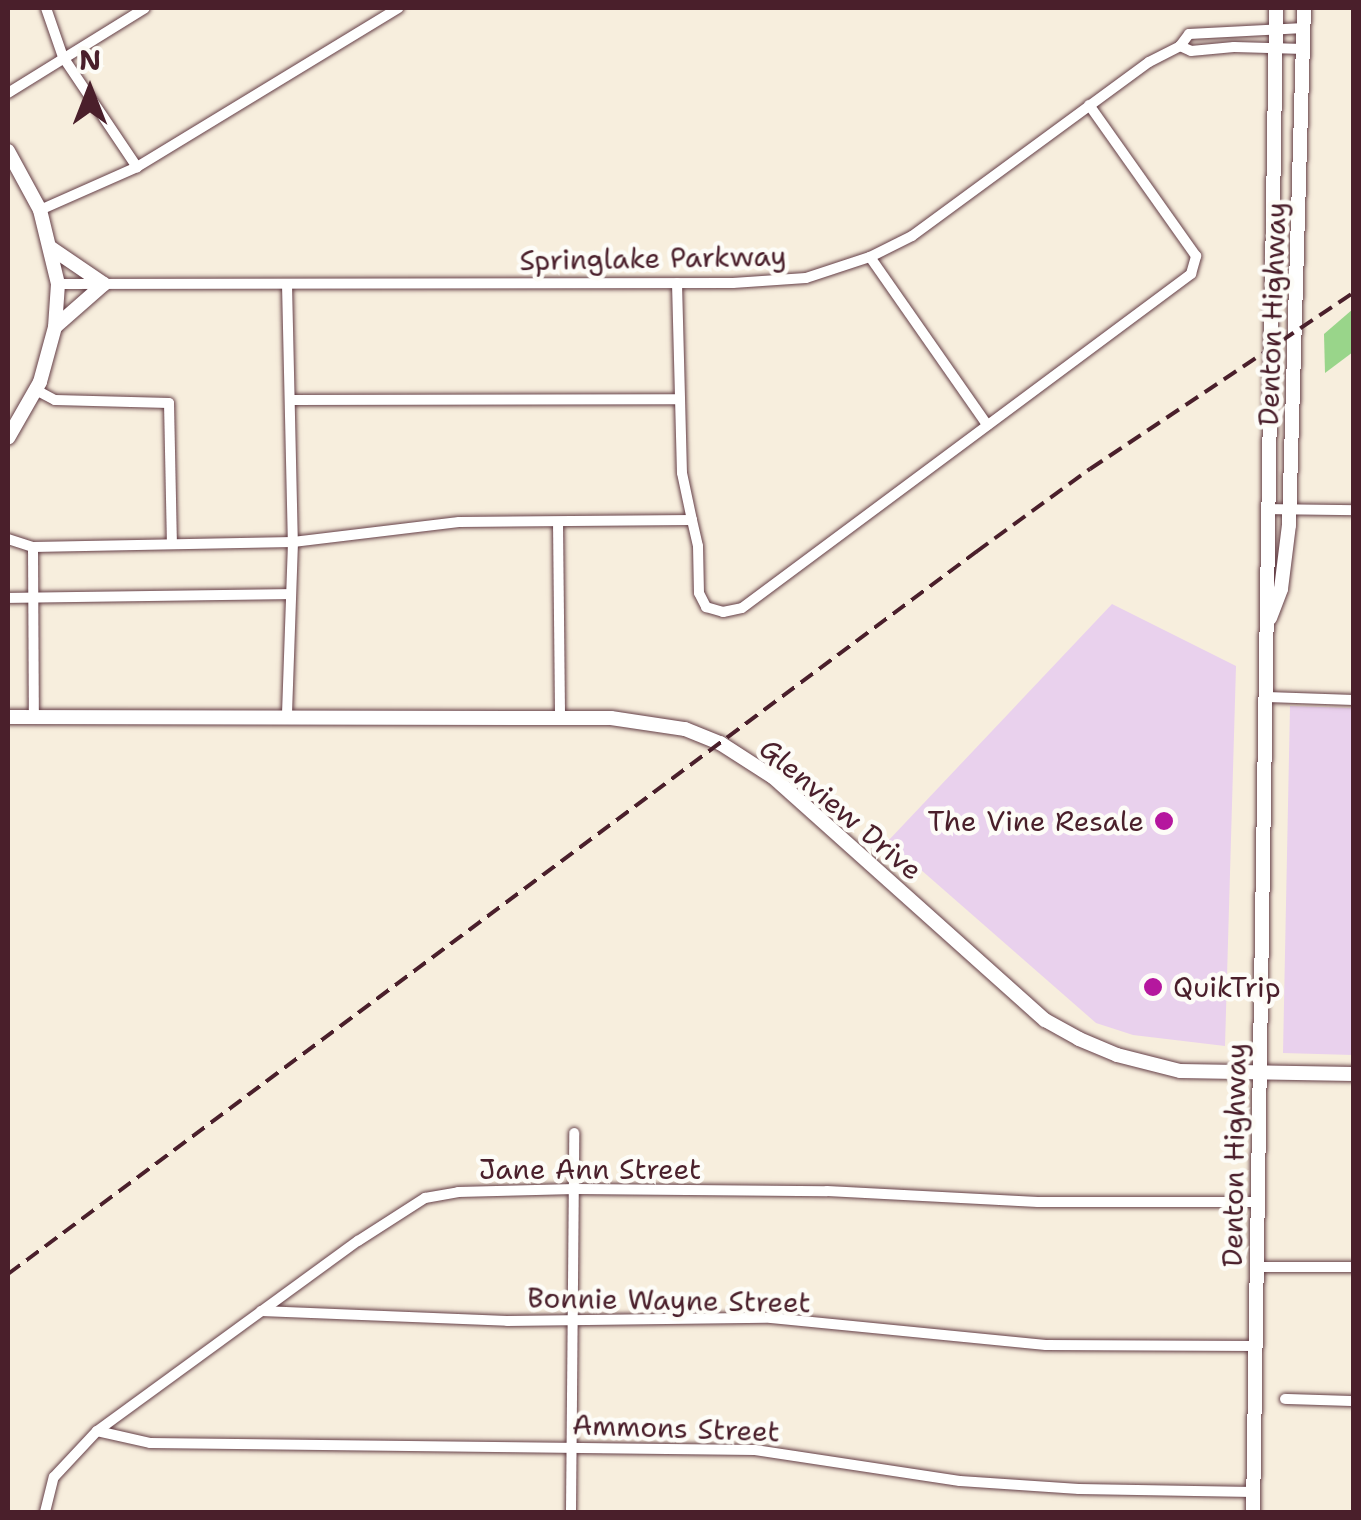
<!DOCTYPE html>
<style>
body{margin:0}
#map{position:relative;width:1361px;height:1520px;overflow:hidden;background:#f7eedd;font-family:"Shantell Sans",sans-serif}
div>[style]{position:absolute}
.built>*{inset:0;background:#e9d1ed}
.green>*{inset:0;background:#99d58a}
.roads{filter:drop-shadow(0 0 2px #643e46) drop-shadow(0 0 2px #643e46)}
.minor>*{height:10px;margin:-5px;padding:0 5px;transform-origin:5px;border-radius:5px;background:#fff}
.major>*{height:14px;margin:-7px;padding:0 7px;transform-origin:7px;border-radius:7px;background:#fff}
.rail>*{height:4px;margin-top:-2px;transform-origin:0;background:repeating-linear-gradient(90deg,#4a1f2b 0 15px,transparent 0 23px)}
.dots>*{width:28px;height:28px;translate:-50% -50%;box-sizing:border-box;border:5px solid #fdfcf7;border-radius:50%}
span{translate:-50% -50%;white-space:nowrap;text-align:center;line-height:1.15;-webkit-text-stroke:9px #fdfcf7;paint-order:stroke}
.street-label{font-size:28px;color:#4a1f2b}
.poi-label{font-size:28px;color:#4a1f2b}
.right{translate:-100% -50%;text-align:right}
.left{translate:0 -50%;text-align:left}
.frame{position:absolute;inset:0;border:10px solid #4a1f2b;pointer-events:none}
.north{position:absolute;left:40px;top:40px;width:100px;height:100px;-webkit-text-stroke:8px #fdfcf7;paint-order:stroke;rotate:0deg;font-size:28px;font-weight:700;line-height:40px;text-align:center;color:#4a1f2b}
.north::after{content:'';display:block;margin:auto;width:35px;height:45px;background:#4a1f2b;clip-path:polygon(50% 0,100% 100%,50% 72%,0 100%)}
</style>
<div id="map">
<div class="built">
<i style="clip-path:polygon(1112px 604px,1236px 666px,1225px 1046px,1133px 1035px,1096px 1023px,888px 841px)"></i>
<i style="clip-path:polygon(1290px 706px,1353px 708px,1353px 1055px,1283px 1053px)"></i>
</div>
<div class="green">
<i style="clip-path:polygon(1353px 309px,1353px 352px,1325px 373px,1324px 334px)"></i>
</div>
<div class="roads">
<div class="minor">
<i style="left:46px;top:8px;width:52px;rotate:70.9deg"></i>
<i style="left:63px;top:57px;width:133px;rotate:56.1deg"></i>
<i style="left:1180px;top:46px;width:12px;rotate:24deg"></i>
<i style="left:1191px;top:51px;width:43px;rotate:-5.3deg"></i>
<i style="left:1234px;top:47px;width:70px;rotate:1.6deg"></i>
<i style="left:8px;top:93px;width:161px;rotate:-31.8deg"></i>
<i style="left:40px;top:210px;width:106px;rotate:-23.9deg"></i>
<i style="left:137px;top:167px;width:306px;rotate:-31.3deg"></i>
<i style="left:870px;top:257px;width:205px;rotate:55.1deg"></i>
<i style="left:677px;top:283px;width:190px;rotate:88.5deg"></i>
<i style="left:682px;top:473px;width:48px;rotate:78deg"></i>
<i style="left:58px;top:284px;width:675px;rotate:-0.08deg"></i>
<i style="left:733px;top:283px;width:73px;rotate:-3.9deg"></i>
<i style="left:806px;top:278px;width:67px;rotate:-18.2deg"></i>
<i style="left:870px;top:257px;width:47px;rotate:-26.6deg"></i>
<i style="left:912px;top:236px;width:294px;rotate:-36.3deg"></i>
<i style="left:1149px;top:62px;width:35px;rotate:-27deg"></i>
<i style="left:1180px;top:46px;width:15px;rotate:-53deg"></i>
<i style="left:1189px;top:34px;width:115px;rotate:-3deg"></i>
<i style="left:287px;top:284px;width:258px;rotate:88.7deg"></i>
<i style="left:293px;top:542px;width:175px;rotate:92deg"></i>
<i style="left:36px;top:390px;width:21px;rotate:28deg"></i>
<i style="left:55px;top:400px;width:114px;rotate:1.5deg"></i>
<i style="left:169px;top:403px;width:141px;rotate:88.8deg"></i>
<i style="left:290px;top:400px;width:389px;rotate:-0.1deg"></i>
<i style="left:1266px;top:509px;width:88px;rotate:0.7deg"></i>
<i style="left:558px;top:522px;width:196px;rotate:89.4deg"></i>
<i style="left:8px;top:539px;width:26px;rotate:18deg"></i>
<i style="left:33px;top:547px;width:260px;rotate:-1.1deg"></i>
<i style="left:293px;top:542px;width:167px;rotate:-6.9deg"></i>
<i style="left:459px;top:522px;width:233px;rotate:-0.5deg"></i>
<i style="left:692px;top:520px;width:27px;rotate:77deg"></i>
<i style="left:698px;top:546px;width:47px;rotate:88.8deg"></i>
<i style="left:699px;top:593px;width:16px;rotate:63deg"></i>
<i style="left:706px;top:607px;width:18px;rotate:16deg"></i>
<i style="left:723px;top:612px;width:19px;rotate:-12deg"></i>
<i style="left:742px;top:608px;width:560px;rotate:-36.64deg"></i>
<i style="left:1191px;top:274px;width:19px;rotate:-74deg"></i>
<i style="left:1196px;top:256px;width:185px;rotate:-125.3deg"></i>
<i style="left:33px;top:547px;width:170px;rotate:89.7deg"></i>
<i style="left:8px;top:598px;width:283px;rotate:-0.8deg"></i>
<i style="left:1267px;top:697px;width:87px;rotate:2deg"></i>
<i style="left:1257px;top:1267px;width:97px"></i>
<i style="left:261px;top:1311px;width:246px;rotate:2.3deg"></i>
<i style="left:507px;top:1321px;width:264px;rotate:-0.7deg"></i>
<i style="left:771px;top:1318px;width:276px;rotate:5.6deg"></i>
<i style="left:1046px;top:1345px;width:210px;rotate:0.3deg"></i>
<i style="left:1285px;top:1399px;width:69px;rotate:1.7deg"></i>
<i style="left:97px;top:1431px;width:54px;rotate:12.8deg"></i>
<i style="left:150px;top:1443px;width:605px;rotate:0.66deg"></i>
<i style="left:755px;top:1450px;width:207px;rotate:8.6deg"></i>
<i style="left:960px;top:1481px;width:119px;rotate:3.8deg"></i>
<i style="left:1079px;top:1489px;width:174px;rotate:1deg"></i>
<i style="left:45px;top:1512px;width:36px;rotate:-76deg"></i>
<i style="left:54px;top:1477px;width:63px;rotate:-46.9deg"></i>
<i style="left:97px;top:1431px;width:323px;rotate:-36.1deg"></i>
<i style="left:358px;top:1241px;width:80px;rotate:-32.7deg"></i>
<i style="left:425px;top:1198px;width:34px;rotate:-10deg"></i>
<i style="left:458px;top:1192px;width:117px;rotate:-1.5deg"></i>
<i style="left:575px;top:1189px;width:252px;rotate:0.5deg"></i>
<i style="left:827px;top:1191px;width:211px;rotate:3deg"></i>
<i style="left:1038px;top:1202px;width:221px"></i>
<i style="left:571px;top:1512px;width:379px;rotate:-89.5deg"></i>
</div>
<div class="major">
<i style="left:8px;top:151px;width:67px;rotate:61.5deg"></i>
<i style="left:40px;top:210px;width:76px;rotate:76.3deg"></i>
<i style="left:58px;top:284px;width:43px;rotate:94deg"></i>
<i style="left:55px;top:327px;width:57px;rotate:105.3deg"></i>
<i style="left:40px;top:382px;width:64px;rotate:119.7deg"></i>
<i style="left:51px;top:248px;width:64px;rotate:34.2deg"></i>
<i style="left:104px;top:284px;width:64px;rotate:138.8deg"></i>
<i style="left:1270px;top:618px;width:31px;rotate:-69deg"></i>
<i style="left:1281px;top:589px;width:64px;rotate:-82.9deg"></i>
<i style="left:1289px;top:525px;width:517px;rotate:-88.34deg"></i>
<i style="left:8px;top:717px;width:603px;rotate:0.1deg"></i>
<i style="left:611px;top:718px;width:75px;rotate:8.5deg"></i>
<i style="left:685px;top:729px;width:38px;rotate:22deg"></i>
<i style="left:720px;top:743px;width:63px;rotate:32.7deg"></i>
<i style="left:773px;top:777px;width:365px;rotate:41.8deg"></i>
<i style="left:1045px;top:1020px;width:39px;rotate:29deg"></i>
<i style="left:1079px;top:1039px;width:41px;rotate:22.8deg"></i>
<i style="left:1117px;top:1055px;width:65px;rotate:14.3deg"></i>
<i style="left:1180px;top:1071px;width:174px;rotate:1deg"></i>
<i style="left:1253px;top:1512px;width:1504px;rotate:-89.12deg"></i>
</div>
</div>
<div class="rail">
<i style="left:8px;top:1274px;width:1208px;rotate:-36.72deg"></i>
<i style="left:976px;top:552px;width:141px;rotate:-36.1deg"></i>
<i style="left:1090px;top:469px;width:318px;rotate:-33.8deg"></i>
</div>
<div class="dots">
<i style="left:1164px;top:821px;background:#b5179e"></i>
<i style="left:1153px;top:987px;background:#b5179e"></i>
</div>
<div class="street-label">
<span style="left:653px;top:258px;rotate:-1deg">Springlake Parkway</span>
<span style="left:1272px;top:314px;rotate:-88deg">Denton Highway</span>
<span style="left:841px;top:809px;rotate:40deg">Glenview Drive</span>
<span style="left:1234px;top:1155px;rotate:-89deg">Denton Highway</span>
<span style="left:590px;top:1169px">Jane Ann Street</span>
<span style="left:669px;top:1300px;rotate:1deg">Bonnie Wayne Street</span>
<span style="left:676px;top:1428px;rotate:2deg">Ammons Street</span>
</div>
<div class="poi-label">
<span class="right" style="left:1144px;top:821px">The Vine Resale</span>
<span class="left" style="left:1173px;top:987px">QuikTrip</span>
</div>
<div class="frame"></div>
<div class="north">N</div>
</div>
